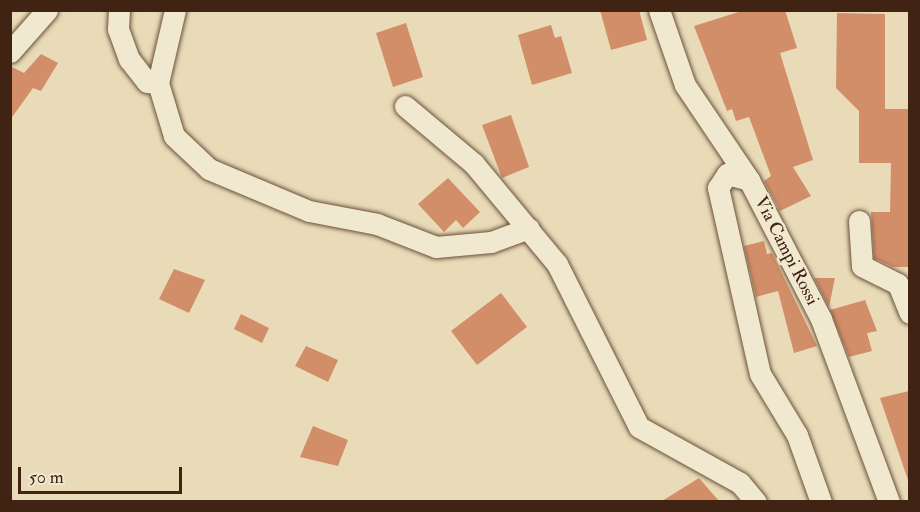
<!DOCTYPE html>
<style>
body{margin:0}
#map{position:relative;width:920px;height:512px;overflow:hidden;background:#e9dbb7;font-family:"IM FELL Double Pica",serif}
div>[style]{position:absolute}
.building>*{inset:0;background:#d28e69}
.roads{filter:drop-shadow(0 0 2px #6b513c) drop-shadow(0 0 2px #6b513c)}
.minor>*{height:21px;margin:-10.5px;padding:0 10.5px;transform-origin:10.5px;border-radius:10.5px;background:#f1e8d0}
span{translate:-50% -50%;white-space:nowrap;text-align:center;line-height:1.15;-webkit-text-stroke:5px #f1e8d0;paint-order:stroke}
.street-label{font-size:18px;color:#412313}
.frame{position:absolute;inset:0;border:12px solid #412313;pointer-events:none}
.scale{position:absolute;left:18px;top:467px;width:164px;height:27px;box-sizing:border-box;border:3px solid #412313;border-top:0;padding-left:8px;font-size:18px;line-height:21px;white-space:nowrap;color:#412313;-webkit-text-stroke:4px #f1e8d0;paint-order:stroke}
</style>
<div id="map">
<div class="building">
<i style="clip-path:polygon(600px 10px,639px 10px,647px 40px,611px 50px)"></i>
<i style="clip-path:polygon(745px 10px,785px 10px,797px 48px,780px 53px,813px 160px,793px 167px,811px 196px,780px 211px,764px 181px,771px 176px,749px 117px,736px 121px,732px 109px,727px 111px,694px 26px)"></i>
<i style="clip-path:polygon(837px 13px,885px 14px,885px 109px,909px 109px,909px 267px,893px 267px,874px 258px,871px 212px,890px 212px,891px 163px,859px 163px,859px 111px,836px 88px)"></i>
<i style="clip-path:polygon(406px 23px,423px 77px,393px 87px,376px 33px)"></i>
<i style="clip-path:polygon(551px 25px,555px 38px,561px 36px,572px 73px,532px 85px,518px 35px)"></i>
<i style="clip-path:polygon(41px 54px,58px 63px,41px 91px,33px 88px,10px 120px,10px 66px,24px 73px)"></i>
<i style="clip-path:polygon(511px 115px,529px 167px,502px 178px,482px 125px)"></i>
<i style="clip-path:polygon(448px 178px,480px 212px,463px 228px,456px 220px,444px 232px,418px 204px)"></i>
<i style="clip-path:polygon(764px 241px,767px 254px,772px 253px,817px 346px,794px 353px,778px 291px,756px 297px,744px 246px)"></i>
<i style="clip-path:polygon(174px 269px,205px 280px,189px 313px,159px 299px)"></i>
<i style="clip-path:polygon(814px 278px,835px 278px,829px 307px)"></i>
<i style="clip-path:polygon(501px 293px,527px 327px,477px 365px,451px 331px)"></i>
<i style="clip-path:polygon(865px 300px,877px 331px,867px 333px,872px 351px,849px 357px,830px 310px)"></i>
<i style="clip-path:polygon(241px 314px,269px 328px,262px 343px,234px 329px)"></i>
<i style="clip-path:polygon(306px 346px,338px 360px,328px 382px,295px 366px)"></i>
<i style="clip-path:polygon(909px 391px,909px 480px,908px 480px,880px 398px)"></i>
<i style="clip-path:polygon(313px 426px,348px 440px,338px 466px,300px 457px)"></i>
<i style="clip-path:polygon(699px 478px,719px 501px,662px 501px)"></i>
</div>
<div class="roads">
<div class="minor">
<i style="left:119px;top:10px;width:19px;rotate:93deg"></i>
<i style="left:118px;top:29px;width:32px;rotate:70deg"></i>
<i style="left:129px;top:59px;width:29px;rotate:52deg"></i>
<i style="left:147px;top:82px;width:11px;rotate:5deg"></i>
<i style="left:158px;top:83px;width:75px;rotate:-76.9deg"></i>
<i style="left:659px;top:10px;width:79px;rotate:70.9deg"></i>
<i style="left:685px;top:85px;width:115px;rotate:56deg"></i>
<i style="left:10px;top:52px;width:56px;rotate:-48.6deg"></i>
<i style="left:158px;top:83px;width:55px;rotate:73.2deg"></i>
<i style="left:174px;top:136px;width:48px;rotate:43.3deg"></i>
<i style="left:209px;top:169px;width:108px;rotate:22.8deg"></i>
<i style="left:309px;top:211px;width:69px;rotate:10.8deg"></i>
<i style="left:377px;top:224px;width:63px;rotate:21.3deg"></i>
<i style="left:436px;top:247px;width:55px;rotate:-5.2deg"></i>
<i style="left:491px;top:242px;width:40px;rotate:-20.2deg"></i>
<i style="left:405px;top:106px;width:90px;rotate:40deg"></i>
<i style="left:474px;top:164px;width:130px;rotate:50.3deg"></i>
<i style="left:557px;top:264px;width:182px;rotate:63.3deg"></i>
<i style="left:639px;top:427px;width:115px;rotate:29deg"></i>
<i style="left:740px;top:483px;width:25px;rotate:50deg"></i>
<i style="left:859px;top:221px;width:45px;rotate:86.2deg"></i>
<i style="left:862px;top:266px;width:40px;rotate:26.6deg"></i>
<i style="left:898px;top:284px;width:31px;rotate:68deg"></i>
<i style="left:821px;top:502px;width:71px;rotate:-109.7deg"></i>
<i style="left:797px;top:435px;width:71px;rotate:-121.2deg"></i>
<i style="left:760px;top:374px;width:191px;rotate:-102.7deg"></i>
<i style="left:718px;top:188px;width:17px;rotate:-57deg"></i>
<i style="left:727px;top:174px;width:23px;rotate:15deg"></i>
<i style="left:749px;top:180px;width:157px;rotate:62.6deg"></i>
<i style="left:821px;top:319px;width:195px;rotate:69.6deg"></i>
</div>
</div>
<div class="street-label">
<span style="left:786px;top:251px;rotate:63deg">Via Campi Rossi</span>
</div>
<div class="frame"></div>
<div class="scale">50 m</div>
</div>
